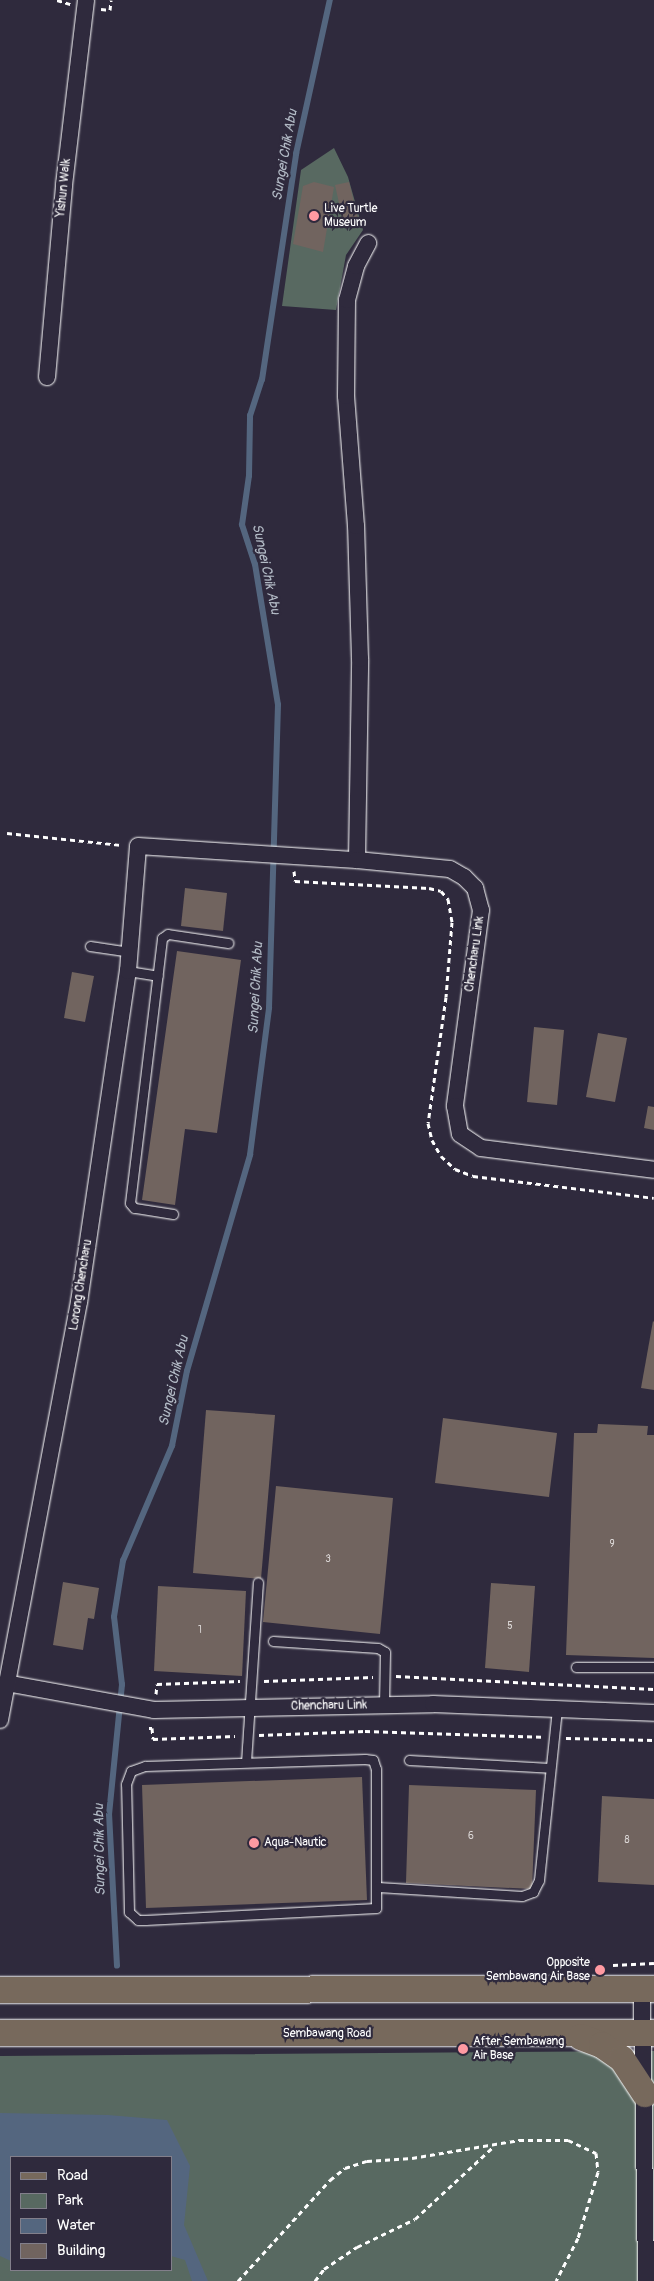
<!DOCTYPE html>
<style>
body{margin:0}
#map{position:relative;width:654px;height:2281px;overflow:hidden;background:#2f2a3d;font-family:Pangolin,sans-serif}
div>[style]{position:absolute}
.green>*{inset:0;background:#586961}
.water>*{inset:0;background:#54667f}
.stream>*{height:5.5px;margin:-2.75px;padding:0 2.75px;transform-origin:2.75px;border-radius:2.75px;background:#54667f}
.building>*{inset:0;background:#71645f}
.path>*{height:3px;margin-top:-1.5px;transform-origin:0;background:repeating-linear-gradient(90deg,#fff 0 5px,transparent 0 9px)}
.roads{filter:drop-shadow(0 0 1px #fff) drop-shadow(0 0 1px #fff)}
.service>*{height:9px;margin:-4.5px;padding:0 4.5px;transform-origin:4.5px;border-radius:4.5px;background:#2f2a3d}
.minor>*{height:16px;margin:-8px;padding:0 8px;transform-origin:8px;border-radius:8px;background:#2f2a3d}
.primary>*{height:26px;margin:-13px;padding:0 13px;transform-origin:13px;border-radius:13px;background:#77695c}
.dots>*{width:14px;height:14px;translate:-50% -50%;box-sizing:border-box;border:2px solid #2f2a3d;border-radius:50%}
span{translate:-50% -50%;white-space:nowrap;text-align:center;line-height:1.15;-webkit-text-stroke:4.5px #2f2a3d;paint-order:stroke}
.number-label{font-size:10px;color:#dcd8d7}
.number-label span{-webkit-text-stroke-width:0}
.street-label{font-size:12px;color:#fff}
.poi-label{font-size:12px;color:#fff}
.left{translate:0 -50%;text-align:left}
.right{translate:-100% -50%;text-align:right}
.water-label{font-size:14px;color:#b2bac5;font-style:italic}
.legend{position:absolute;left:10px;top:2156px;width:162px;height:115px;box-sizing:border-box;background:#2f2a3d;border:1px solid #827f8b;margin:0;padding:6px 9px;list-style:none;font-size:15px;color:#fff}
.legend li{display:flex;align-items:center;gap:10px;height:25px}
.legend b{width:25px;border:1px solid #827f8b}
</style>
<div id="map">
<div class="green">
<i style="clip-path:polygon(334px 148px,348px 177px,363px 230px,346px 255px,336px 310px,282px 306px,301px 170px)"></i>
<i style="clip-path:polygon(evenodd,654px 2051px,654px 2281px,0 2281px,0 2056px,654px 2051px,11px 2157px,171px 2157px,171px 2270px,11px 2270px,11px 2157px)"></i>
</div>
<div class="water">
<i style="clip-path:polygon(0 2113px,108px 2115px,167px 2120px,190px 2166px,184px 2225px,208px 2281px,192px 2281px,185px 2260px,171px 2256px,171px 2157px,11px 2157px,11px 2261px,0 2256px)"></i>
</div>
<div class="stream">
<i style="left:117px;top:1966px;width:151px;rotate:-93deg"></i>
<i style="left:109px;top:1815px;width:131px;rotate:-84.3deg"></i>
<i style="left:122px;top:1685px;width:68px;rotate:-96.7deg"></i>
<i style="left:114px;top:1617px;width:57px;rotate:-80.9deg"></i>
<i style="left:123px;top:1561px;width:125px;rotate:-66.9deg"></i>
<i style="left:172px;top:1446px;width:76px;rotate:-78.7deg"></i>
<i style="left:187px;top:1371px;width:225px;rotate:-73.7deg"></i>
<i style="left:250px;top:1155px;width:148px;rotate:-82.6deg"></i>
<i style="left:269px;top:1008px;width:303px;rotate:-88.3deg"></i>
<i style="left:278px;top:705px;width:142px;rotate:-99.3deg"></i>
<i style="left:255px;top:565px;width:42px;rotate:-108deg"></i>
<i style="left:242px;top:525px;width:49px;rotate:-81.9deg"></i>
<i style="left:249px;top:476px;width:60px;rotate:-89deg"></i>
<i style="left:250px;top:416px;width:38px;rotate:-72deg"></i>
<i style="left:262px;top:380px;width:229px;rotate:-81.4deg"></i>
<i style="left:296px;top:154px;width:158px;rotate:-77.6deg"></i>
</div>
<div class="building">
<i style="clip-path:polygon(314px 182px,334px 187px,323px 252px,293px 244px,303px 186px)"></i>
<i style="clip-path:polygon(349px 182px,358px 218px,343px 221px,335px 185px)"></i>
<i style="clip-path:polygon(185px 888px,227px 893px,223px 931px,181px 926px)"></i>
<i style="clip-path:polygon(177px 951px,241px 960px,217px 1133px,185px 1129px,175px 1205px,142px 1200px)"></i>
<i style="clip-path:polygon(72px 972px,94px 976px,85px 1022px,64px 1018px)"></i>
<i style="clip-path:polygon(534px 1027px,564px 1030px,557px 1105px,527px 1102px)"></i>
<i style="clip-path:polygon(598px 1033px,627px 1038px,615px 1102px,586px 1097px)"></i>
<i style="clip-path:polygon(648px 1106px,654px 1107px,654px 1130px,644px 1128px)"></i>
<i style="clip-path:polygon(653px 1321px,654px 1322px,654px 1390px,641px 1388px)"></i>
<i style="clip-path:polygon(206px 1410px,275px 1415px,261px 1579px,193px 1573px)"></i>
<i style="clip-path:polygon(443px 1418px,557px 1433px,549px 1497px,435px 1483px)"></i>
<i style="clip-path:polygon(598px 1424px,648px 1426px,647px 1435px,654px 1435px,654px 1658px,566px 1655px,574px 1433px,597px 1433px)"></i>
<i style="clip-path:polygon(276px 1486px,393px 1498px,380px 1634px,263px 1622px)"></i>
<i style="clip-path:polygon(63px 1582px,99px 1588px,94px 1619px,88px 1618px,83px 1650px,53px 1645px)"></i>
<i style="clip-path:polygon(491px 1583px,535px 1586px,529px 1672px,485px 1668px)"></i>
<i style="clip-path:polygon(158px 1586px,246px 1591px,242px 1676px,154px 1671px)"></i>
<i style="clip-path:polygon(362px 1777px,367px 1900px,146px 1908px,142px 1785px)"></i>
<i style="clip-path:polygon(409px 1785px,536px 1790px,532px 1889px,406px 1883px)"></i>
<i style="clip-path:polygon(602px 1796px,654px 1799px,654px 1885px,598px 1882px)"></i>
</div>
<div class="path">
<i style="left:57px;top:0;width:14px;rotate:17deg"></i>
<i style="left:101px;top:9px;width:9px;rotate:6deg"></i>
<i style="left:110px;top:10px;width:10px;rotate:-84deg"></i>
<i style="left:7px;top:833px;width:116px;rotate:6deg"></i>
<i style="left:294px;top:871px;width:10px;rotate:84deg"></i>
<i style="left:295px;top:881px;width:134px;rotate:3deg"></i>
<i style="left:429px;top:888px;width:12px;rotate:14deg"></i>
<i style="left:441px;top:891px;width:11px;rotate:49deg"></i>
<i style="left:448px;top:899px;width:23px;rotate:80deg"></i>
<i style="left:452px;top:922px;width:75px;rotate:94.6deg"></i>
<i style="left:446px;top:997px;width:127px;rotate:98.1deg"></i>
<i style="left:428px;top:1123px;width:17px;rotate:77deg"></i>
<i style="left:432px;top:1140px;width:18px;rotate:61deg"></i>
<i style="left:441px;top:1156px;width:19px;rotate:43deg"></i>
<i style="left:455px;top:1169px;width:19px;rotate:21deg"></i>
<i style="left:473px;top:1176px;width:182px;rotate:6.9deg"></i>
<i style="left:396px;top:1676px;width:258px;rotate:2.9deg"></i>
<i style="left:264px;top:1681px;width:109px;rotate:-2.1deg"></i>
<i style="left:156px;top:1694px;width:10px;rotate:-84deg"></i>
<i style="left:157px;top:1684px;width:83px;rotate:-2.1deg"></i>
<i style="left:149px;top:1728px;width:3px"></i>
<i style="left:152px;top:1728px;width:11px;rotate:85deg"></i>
<i style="left:153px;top:1739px;width:82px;rotate:-2.1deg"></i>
<i style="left:259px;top:1735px;width:106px;rotate:-2.2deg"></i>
<i style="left:365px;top:1731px;width:177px;rotate:1.9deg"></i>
<i style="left:566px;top:1738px;width:88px;rotate:1.3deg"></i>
<i style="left:613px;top:1965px;width:41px;rotate:-2.8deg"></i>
<i style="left:238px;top:2281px;width:137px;rotate:-47.7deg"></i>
<i style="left:330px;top:2180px;width:19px;rotate:-39deg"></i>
<i style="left:345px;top:2168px;width:23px;rotate:-18deg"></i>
<i style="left:367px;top:2161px;width:45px;rotate:-3.8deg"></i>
<i style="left:412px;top:2158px;width:109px;rotate:-9.5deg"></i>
<i style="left:519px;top:2140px;width:49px"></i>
<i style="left:568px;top:2140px;width:31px;rotate:25deg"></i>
<i style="left:596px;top:2153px;width:19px;rotate:84deg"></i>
<i style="left:598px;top:2172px;width:69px;rotate:106.9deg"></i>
<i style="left:578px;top:2238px;width:48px;rotate:117.1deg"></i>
<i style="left:315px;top:2281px;width:15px;rotate:-53deg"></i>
<i style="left:324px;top:2269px;width:40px;rotate:-34deg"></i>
<i style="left:357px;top:2247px;width:64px;rotate:-25.8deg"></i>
<i style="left:415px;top:2219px;width:106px;rotate:-42.7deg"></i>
</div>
<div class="roads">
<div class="service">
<i style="left:90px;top:946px;width:40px;rotate:8.5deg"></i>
<i style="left:128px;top:971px;width:30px;rotate:9deg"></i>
<i style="left:173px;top:1214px;width:39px;rotate:-171deg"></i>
<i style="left:134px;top:1208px;width:6px;rotate:-129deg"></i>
<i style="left:130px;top:1203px;width:267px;rotate:-83.1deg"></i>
<i style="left:162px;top:938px;width:7px;rotate:-34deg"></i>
<i style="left:168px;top:934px;width:61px;rotate:8.5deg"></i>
<i style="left:273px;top:1641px;width:105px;rotate:3.8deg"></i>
<i style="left:378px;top:1648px;width:8px;rotate:30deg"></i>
<i style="left:385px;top:1652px;width:53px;rotate:91.1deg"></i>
<i style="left:576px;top:1667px;width:78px"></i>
<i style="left:365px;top:1759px;width:8px;rotate:7deg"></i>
<i style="left:373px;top:1760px;width:9px;rotate:72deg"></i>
<i style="left:376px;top:1769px;width:139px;rotate:90deg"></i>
<i style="left:376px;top:1908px;width:231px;rotate:177deg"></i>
<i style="left:145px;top:1920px;width:7px;rotate:180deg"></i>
<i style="left:138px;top:1920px;width:12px;rotate:-138deg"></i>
<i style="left:129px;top:1912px;width:128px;rotate:-91.3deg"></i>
<i style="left:126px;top:1784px;width:14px;rotate:-69deg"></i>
<i style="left:131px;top:1771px;width:15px;rotate:-20deg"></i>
<i style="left:145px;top:1766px;width:220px;rotate:-1.8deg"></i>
<i style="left:409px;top:1760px;width:141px;rotate:3.2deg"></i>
<i style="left:246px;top:1762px;width:180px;rotate:-86.2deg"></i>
<i style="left:378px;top:1887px;width:144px;rotate:3.6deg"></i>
<i style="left:522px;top:1896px;width:12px;rotate:-20deg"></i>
<i style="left:533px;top:1892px;width:13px;rotate:-63deg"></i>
<i style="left:539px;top:1880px;width:173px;rotate:-84deg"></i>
</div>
<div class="minor">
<i style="left:47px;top:377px;width:193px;rotate:-84.9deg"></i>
<i style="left:64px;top:185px;width:186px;rotate:-83.2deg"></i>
<i style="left:357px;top:860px;width:201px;rotate:-89.1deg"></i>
<i style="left:360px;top:659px;width:133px;rotate:-91.7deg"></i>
<i style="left:356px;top:526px;width:130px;rotate:-94.4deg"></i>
<i style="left:346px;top:396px;width:96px;rotate:-89.4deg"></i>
<i style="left:347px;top:300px;width:35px;rotate:-75deg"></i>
<i style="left:356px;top:266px;width:26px;rotate:-62deg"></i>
<i style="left:6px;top:1683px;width:150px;rotate:10.3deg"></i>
<i style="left:154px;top:1710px;width:279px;rotate:-1.2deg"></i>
<i style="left:433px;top:1704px;width:221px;rotate:2.3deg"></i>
<i style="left:0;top:1720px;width:425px;rotate:-79.3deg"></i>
<i style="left:79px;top:1302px;width:335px;rotate:-81.6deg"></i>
<i style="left:128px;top:971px;width:125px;rotate:-85.4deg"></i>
<i style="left:138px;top:846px;width:219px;rotate:3.7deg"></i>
<i style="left:357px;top:860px;width:93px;rotate:5.5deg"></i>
<i style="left:450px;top:869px;width:16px;rotate:30deg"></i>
<i style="left:464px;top:877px;width:16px;rotate:45deg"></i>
<i style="left:475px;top:888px;width:23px;rotate:75deg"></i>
<i style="left:481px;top:910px;width:198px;rotate:97.6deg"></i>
<i style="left:455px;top:1106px;width:28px;rotate:80deg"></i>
<i style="left:460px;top:1134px;width:25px;rotate:34deg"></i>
<i style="left:481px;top:1148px;width:174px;rotate:7.2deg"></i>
<i style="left:642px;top:1989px;width:292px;rotate:89.2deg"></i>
</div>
<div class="primary">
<i style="left:0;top:1990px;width:654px;rotate:-0.09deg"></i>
<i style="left:0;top:2033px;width:654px"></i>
<i style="left:581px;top:2037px;width:22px;rotate:21deg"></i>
<i style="left:602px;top:2045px;width:24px;rotate:35deg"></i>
<i style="left:622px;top:2059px;width:42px;rotate:56.7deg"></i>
</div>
</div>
<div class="dots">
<i style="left:314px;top:216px;background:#ff9aa2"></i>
<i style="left:254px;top:1843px;background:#ff9aa2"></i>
<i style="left:600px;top:1970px;background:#ff9aa2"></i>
<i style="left:463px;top:2049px;background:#ff9aa2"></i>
</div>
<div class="number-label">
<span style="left:612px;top:1545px">9</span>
<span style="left:328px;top:1560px">3</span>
<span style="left:510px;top:1627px">5</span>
<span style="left:200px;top:1631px">1</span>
<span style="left:471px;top:1837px">6</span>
<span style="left:627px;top:1841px">8</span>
</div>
<div class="street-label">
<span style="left:64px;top:188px;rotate:-84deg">Yishun Walk</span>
<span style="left:475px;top:954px;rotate:-82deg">Chencharu Link</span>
<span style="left:81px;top:1285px;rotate:-81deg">Lorong Chencharu</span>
<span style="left:329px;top:1706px;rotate:-1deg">Chencharu Link</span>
<span style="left:327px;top:2034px">Sembawang Road</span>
</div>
<div class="poi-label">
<span class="left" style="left:324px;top:216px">Live Turtle<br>Museum</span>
<span class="left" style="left:264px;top:1843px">Aqua-Nautic</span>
<span class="right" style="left:590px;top:1970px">Opposite<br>Sembawang Air Base</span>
<span class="left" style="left:473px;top:2049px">After Sembawang<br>Air Base</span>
</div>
<div class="water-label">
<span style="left:285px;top:155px;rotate:-80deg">Sungei Chik Abu</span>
<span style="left:266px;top:569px;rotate:78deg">Sungei Chik Abu</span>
<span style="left:256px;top:988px;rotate:-87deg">Sungei Chik Abu</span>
<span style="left:174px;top:1381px;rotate:-77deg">Sungei Chik Abu</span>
<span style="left:100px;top:1850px;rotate:-91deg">Sungei Chik Abu</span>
</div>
<ul class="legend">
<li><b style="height:6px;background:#77695c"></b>Road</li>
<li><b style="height:14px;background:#586961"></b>Park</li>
<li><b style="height:14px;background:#54667f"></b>Water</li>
<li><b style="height:14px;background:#71645f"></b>Building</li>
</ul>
</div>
